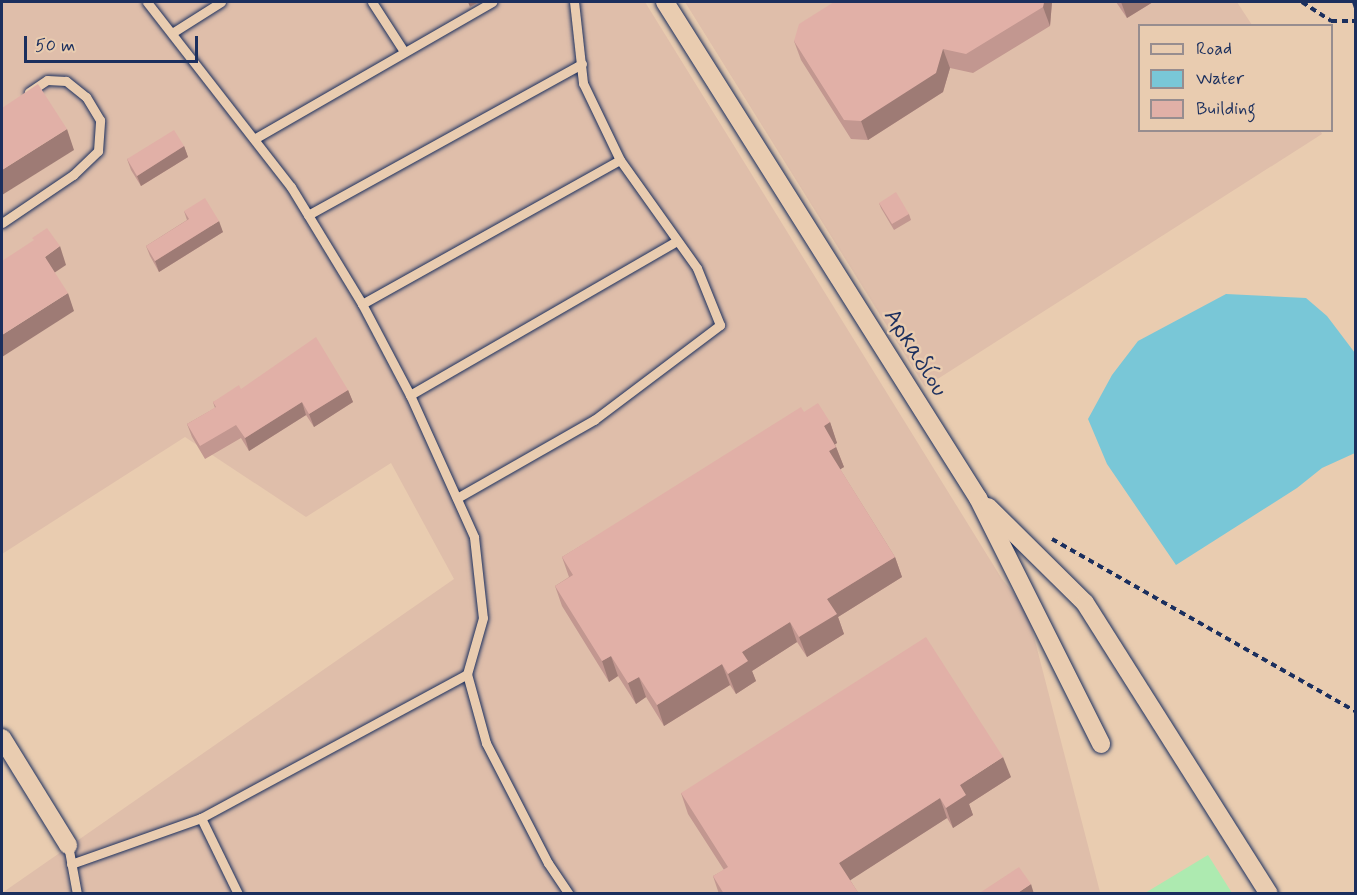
<!DOCTYPE html>
<meta charset="utf-8">
<style>
body{margin:0}
#map{position:relative;width:1357px;height:895px;overflow:hidden;background:#e9ccb0;font-family:Mynerve,sans-serif}
div>[style]{position:absolute}
.built>*{inset:0;background:#dfbeaa}
.green>*{inset:0;background:#adeab0}
.water>*{inset:0;background:#79c7d7}
.path>*{height:4px;margin-top:-2px;transform-origin:0;background:repeating-linear-gradient(90deg,#1b2f5e 0 6px,transparent 0 10.5px)}
.roads{filter:drop-shadow(0 0 2px #1b2f5e) drop-shadow(0 0 2px #1b2f5e)}
.service>*{height:9px;margin:-4.5px;padding:0 4.5px;transform-origin:4.5px;border-radius:4.5px;background:#e9ccb0}
.minor>*{height:18px;margin:-9px;padding:0 9px;transform-origin:9px;border-radius:9px;background:#e9ccb0}
.wall>*{inset:0;background:#c29790}
.shaded-wall>*{inset:0;background:#9e7b75}
.building>*{inset:0;background:#e1b0a7}
span{translate:-50% -50%;white-space:nowrap;text-align:center;line-height:1.15;-webkit-text-stroke:5px #e9ccb0;paint-order:stroke}
.street-label{font-size:24px;color:#1b2f5e}
.frame{position:absolute;inset:0;border:3px solid #1b2f5e;pointer-events:none}
.legend{position:absolute;left:1138px;top:24px;width:195px;height:108px;box-sizing:border-box;background:#e9ccb0;border:2px solid #978d8f;margin:0;padding:8px 10px;list-style:none;font-size:18px;color:#1b2f5e}
.legend li{display:flex;align-items:center;gap:12px;height:30px}
.legend b{width:30px;border:2px solid #978d8f}
.scale{position:absolute;left:24px;top:36px;width:174px;height:27px;box-sizing:border-box;border:3px solid #1b2f5e;border-top:0;padding-left:8px;font-size:18px;line-height:21px;white-space:nowrap;color:#1b2f5e;-webkit-text-stroke:4px #e9ccb0;paint-order:stroke}
</style>
<div id="map">
<div class="built">
<i style="clip-path:polygon(2px 2px,645px 2px,1002px 579px,1027px 610px,1100px 892px,2px 893px,454px 579px,391px 463px,306px 517px,185px 437px,2px 554px)"></i>
<i style="clip-path:polygon(685px 2px,1237px 2px,1252px 25px,1140px 26px,1140px 130px,1320px 130px,1322px 134px,925px 387px)"></i>
</div>
<div class="green">
<i style="clip-path:polygon(1208px 855px,1232px 893px,1145px 893px)"></i>
</div>
<div class="water">
<i style="clip-path:polygon(1226px 294px,1306px 298px,1327px 316px,1355px 353px,1355px 453px,1322px 468px,1297px 488px,1176px 565px,1107px 464px,1088px 419px,1112px 375px,1138px 341px)"></i>
</div>
<div class="path">
<i style="left:1302px;top:2px;width:35px;rotate:33deg"></i>
<i style="left:1331px;top:21px;width:25px"></i>
<i style="left:1354px;top:2px;width:6px;rotate:72deg"></i>
<i style="left:1052px;top:539px;width:350px;rotate:29.6deg"></i>
</div>
<div class="roads">
<div class="service">
<i style="left:147px;top:2px;width:234px;rotate:52.1deg"></i>
<i style="left:291px;top:187px;width:137px;rotate:58.7deg"></i>
<i style="left:362px;top:304px;width:103px;rotate:62.2deg"></i>
<i style="left:410px;top:395px;width:156px;rotate:65.7deg"></i>
<i style="left:474px;top:537px;width:81px;rotate:83.7deg"></i>
<i style="left:483px;top:618px;width:58px;rotate:105.9deg"></i>
<i style="left:467px;top:674px;width:72px;rotate:74.6deg"></i>
<i style="left:486px;top:743px;width:135px;rotate:62.7deg"></i>
<i style="left:548px;top:863px;width:37px;rotate:56deg"></i>
<i style="left:372px;top:2px;width:57px;rotate:57.1deg"></i>
<i style="left:172px;top:33px;width:58px;rotate:-32.3deg"></i>
<i style="left:254px;top:139px;width:275px;rotate:-29.9deg"></i>
<i style="left:308px;top:215px;width:313px;rotate:-28.9deg"></i>
<i style="left:2px;top:223px;width:86px;rotate:-34.1deg"></i>
<i style="left:73px;top:175px;width:35px;rotate:-44deg"></i>
<i style="left:98px;top:151px;width:31px;rotate:-86deg"></i>
<i style="left:100px;top:120px;width:27px;rotate:-121deg"></i>
<i style="left:86px;top:97px;width:26px;rotate:-141deg"></i>
<i style="left:66px;top:81px;width:19px;rotate:-177deg"></i>
<i style="left:47px;top:80px;width:22px;rotate:146deg"></i>
<i style="left:362px;top:304px;width:295px;rotate:-29.2deg"></i>
<i style="left:410px;top:395px;width:308px;rotate:-30deg"></i>
<i style="left:457px;top:498px;width:158px;rotate:-29.7deg"></i>
<i style="left:594px;top:420px;width:158px;rotate:-37deg"></i>
<i style="left:720px;top:325px;width:61px;rotate:-112deg"></i>
<i style="left:697px;top:268px;width:133px;rotate:-125.5deg"></i>
<i style="left:620px;top:160px;width:85px;rotate:-115.7deg"></i>
<i style="left:583px;top:83px;width:81px;rotate:-96.3deg"></i>
<i style="left:201px;top:818px;width:85px;rotate:64deg"></i>
<i style="left:68px;top:845px;width:50px;rotate:79.6deg"></i>
<i style="left:71px;top:864px;width:138px;rotate:-19.5deg"></i>
<i style="left:201px;top:818px;width:302px;rotate:-28.4deg"></i>
</div>
<div class="minor">
<i style="left:665px;top:2px;width:587px;rotate:57.75deg"></i>
<i style="left:978px;top:498px;width:275px;rotate:63.4deg"></i>
<i style="left:988px;top:507px;width:136px;rotate:44.7deg"></i>
<i style="left:1085px;top:603px;width:344px;rotate:57.7deg"></i>
<i style="left:2px;top:738px;width:126px;rotate:58.3deg"></i>
</div>
</div>
<div class="wall">
<i style="clip-path:polygon(834px 2px,1052px 2px,1050px 26px,973px 73px,950px 68px,943px 92px,868px 140px,851px 139px,801px 60px,794px 41px)"></i>
<i style="clip-path:polygon(1116px 2px,1153px 2px,1127px 18px)"></i>
<i style="clip-path:polygon(184px 146px,188px 157px,141px 186px,131px 170px,127px 159px)"></i>
<i style="clip-path:polygon(879px 203px,909px 214px,911px 220px,894px 230px,881px 208px)"></i>
<i style="clip-path:polygon(184px 211px,223px 232px,159px 272px,150px 256px,146px 246px,187px 220px)"></i>
<i style="clip-path:polygon(241px 389px,348px 390px,353px 402px,314px 427px,306px 415px,249px 451px,241px 438px,205px 459px,192px 437px,187px 424px,215px 408px,213px 402px)"></i>
<i style="clip-path:polygon(804px 412px,830px 422px,837px 443px,835px 444px,844px 467px,840px 469px,895px 557px,902px 577px,838px 617px,844px 634px,807px 657px,797px 642px,752px 671px,756px 681px,736px 694px,730px 685px,664px 726px,646px 697px,636px 704px,618px 676px,609px 682px,562px 606px,555px 586px,569px 577px,562px 557px)"></i>
<i style="clip-path:polygon(1011px 777px,969px 804px,973px 815px,953px 828px,947px 818px,850px 880px,859px 894px,719px 894px,713px 876px,724px 870px,688px 814px,681px 793px)"></i>
</div>
<div class="shaded-wall">
<i style="clip-path:polygon(468px 2px,479px 2px,470px 7px)"></i>
<i style="clip-path:polygon(1044px 2px,1052px 2px,1050px 26px,1043px 7px)"></i>
<i style="clip-path:polygon(1121px 2px,1153px 2px,1127px 18px)"></i>
<i style="clip-path:polygon(943px 49px,950px 68px,943px 92px,868px 140px,861px 121px)"></i>
<i style="clip-path:polygon(67px 129px,74px 150px,2px 195px,2px 170px)"></i>
<i style="clip-path:polygon(184px 146px,188px 157px,141px 186px,137px 176px)"></i>
<i style="clip-path:polygon(219px 221px,223px 232px,159px 272px,155px 261px)"></i>
<i style="clip-path:polygon(60px 246px,66px 265px,51px 275px,45px 257px)"></i>
<i style="clip-path:polygon(68px 293px,74px 311px,2px 357px,2px 335px)"></i>
<i style="clip-path:polygon(348px 390px,353px 402px,314px 427px,309px 414px)"></i>
<i style="clip-path:polygon(302px 402px,306px 415px,249px 451px,245px 438px)"></i>
<i style="clip-path:polygon(830px 422px,837px 443px,831px 447px,824px 426px)"></i>
<i style="clip-path:polygon(836px 447px,844px 467px,836px 472px,829px 451px)"></i>
<i style="clip-path:polygon(895px 557px,902px 577px,838px 617px,844px 634px,807px 657px,799px 637px,827px 599px)"></i>
<i style="clip-path:polygon(790px 622px,797px 642px,752px 671px,756px 681px,736px 694px,728px 674px,742px 652px)"></i>
<i style="clip-path:polygon(611px 656px,618px 676px,609px 682px,602px 661px)"></i>
<i style="clip-path:polygon(722px 664px,730px 685px,664px 726px,657px 705px)"></i>
<i style="clip-path:polygon(639px 677px,646px 697px,636px 704px,628px 683px)"></i>
<i style="clip-path:polygon(1003px 757px,1011px 777px,969px 804px,973px 815px,953px 828px,946px 808px,960px 785px)"></i>
<i style="clip-path:polygon(940px 798px,947px 818px,846px 883px,839px 863px)"></i>
<i style="clip-path:polygon(1031px 884px,1034px 894px,1016px 894px)"></i>
</div>
<div class="building">
<i style="clip-path:polygon(834px 2px,1044px 2px,1043px 7px,966px 54px,943px 49px,936px 73px,861px 121px,844px 120px,794px 41px,799px 24px)"></i>
<i style="clip-path:polygon(38px 84px,67px 129px,2px 170px,2px 108px)"></i>
<i style="clip-path:polygon(174px 130px,184px 146px,137px 176px,127px 159px)"></i>
<i style="clip-path:polygon(896px 192px,909px 214px,892px 224px,879px 203px)"></i>
<i style="clip-path:polygon(205px 198px,219px 221px,155px 261px,146px 246px,189px 219px,184px 211px)"></i>
<i style="clip-path:polygon(47px 228px,60px 246px,45px 257px,68px 293px,2px 335px,2px 261px,34px 240px,32px 238px)"></i>
<i style="clip-path:polygon(316px 337px,348px 390px,309px 414px,302px 402px,245px 438px,236px 425px,200px 446px,187px 424px,216px 407px,213px 402px,239px 385px,241px 389px)"></i>
<i style="clip-path:polygon(818px 403px,830px 422px,824px 426px,836px 447px,829px 451px,895px 557px,827px 599px,837px 614px,799px 637px,790px 622px,742px 652px,748px 661px,728px 674px,722px 664px,657px 705px,639px 677px,628px 683px,611px 656px,602px 661px,555px 586px,573px 575px,562px 557px,801px 407px,804px 412px)"></i>
<i style="clip-path:polygon(926px 637px,1003px 757px,960px 785px,966px 795px,946px 808px,940px 798px,839px 863px,859px 894px,724px 894px,713px 876px,728px 867px,681px 793px)"></i>
<i style="clip-path:polygon(1019px 867px,1031px 884px,1016px 894px,978px 894px)"></i>
</div>
<div class="street-label">
<span style="left:915px;top:353px;rotate:58deg">Αρκαδίου</span>
</div>
<div class="frame"></div>
<ul class="legend">
<li><b style="height:8px;background:#e9ccb0"></b>Road</li>
<li><b style="height:16px;background:#79c7d7"></b>Water</li>
<li><b style="height:16px;background:#e1b0a7"></b>Building</li>
</ul>
<div class="scale">50 m</div>
</div>
